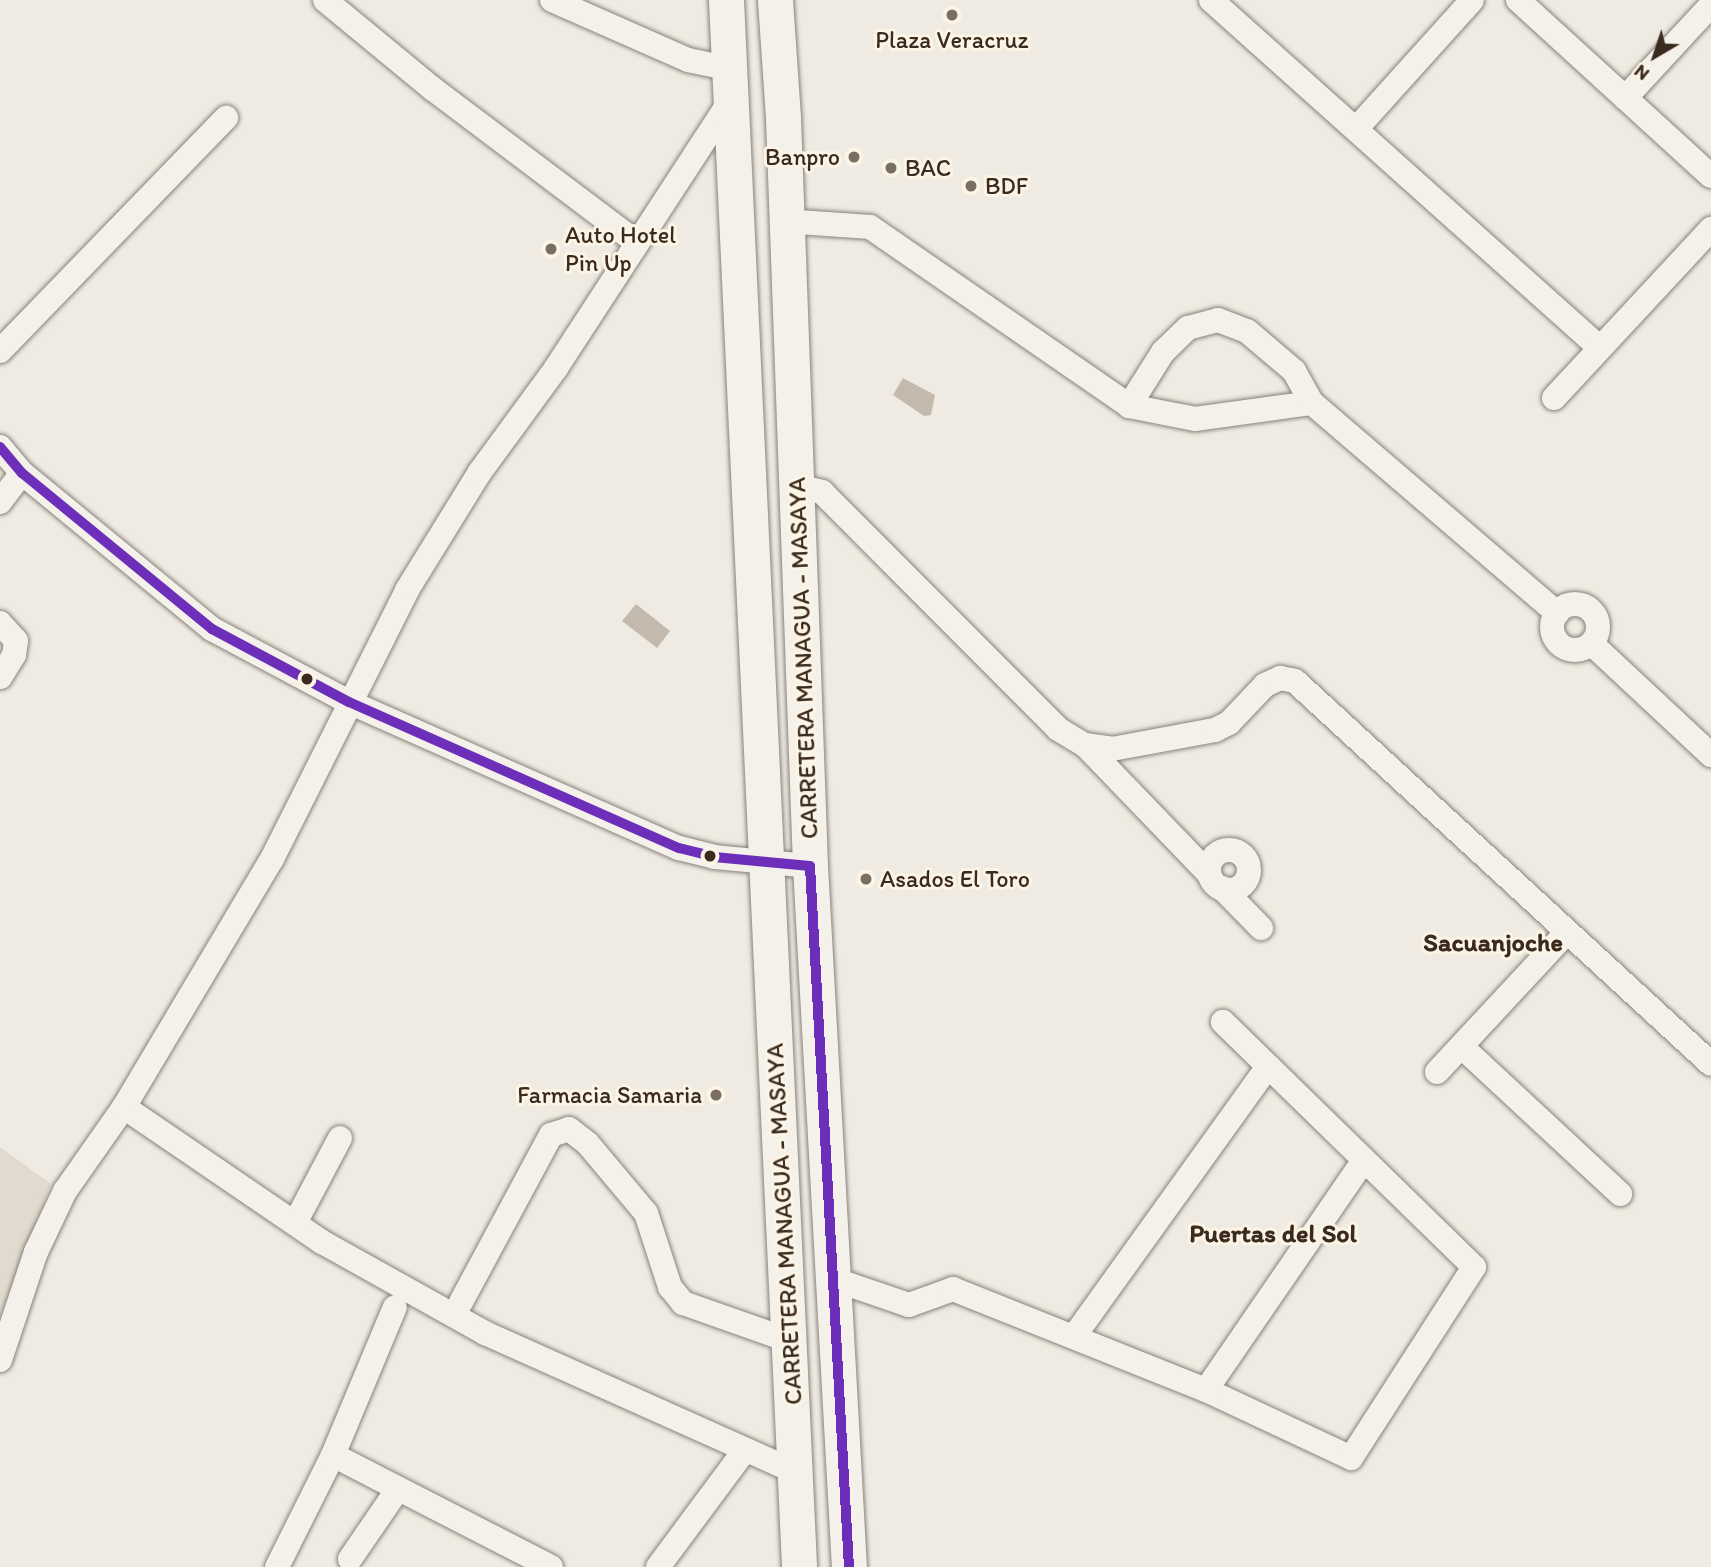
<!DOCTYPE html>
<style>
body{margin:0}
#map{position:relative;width:1711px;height:1567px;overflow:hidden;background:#efebe2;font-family:Itim,sans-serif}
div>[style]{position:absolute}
.green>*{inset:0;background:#e1dace}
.water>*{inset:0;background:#c3baad}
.roads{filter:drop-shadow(0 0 2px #87827b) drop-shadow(0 0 2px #87827b)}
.minor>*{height:24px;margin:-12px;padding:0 12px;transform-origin:12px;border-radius:12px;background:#f4f1ea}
.minor>.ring{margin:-12px;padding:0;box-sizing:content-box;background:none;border:24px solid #f4f1ea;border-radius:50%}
.highway>*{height:35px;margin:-17.5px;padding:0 17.5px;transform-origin:17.5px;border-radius:17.5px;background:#f4f1ea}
.bus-1>*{height:10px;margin:-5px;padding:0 5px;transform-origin:5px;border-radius:5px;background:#6d2fba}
.dots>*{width:19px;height:19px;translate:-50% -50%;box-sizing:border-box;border:4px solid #fcf5e5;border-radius:50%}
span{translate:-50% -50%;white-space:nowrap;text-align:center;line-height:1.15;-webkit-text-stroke:6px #fcf5e5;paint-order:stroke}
.poi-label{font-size:24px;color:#3b2a1e}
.right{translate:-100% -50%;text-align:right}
.left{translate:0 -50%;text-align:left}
.street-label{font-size:24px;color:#3b2a1e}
.neighbourhood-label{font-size:26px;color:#3b2a1e;font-weight:700}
.north{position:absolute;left:1620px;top:21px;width:70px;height:70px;-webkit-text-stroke:5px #fcf5e5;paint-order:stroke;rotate:219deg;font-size:19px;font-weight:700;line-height:28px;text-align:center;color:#3b2a1e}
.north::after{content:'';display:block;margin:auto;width:24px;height:32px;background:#3b2a1e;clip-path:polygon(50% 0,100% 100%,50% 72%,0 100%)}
</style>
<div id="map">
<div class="green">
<i style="clip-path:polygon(0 1147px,51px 1184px,0 1316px)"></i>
</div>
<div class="water">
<i style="clip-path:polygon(903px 378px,935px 395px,931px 415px,924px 416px,893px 395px)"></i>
<i style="clip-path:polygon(636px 604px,670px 631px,657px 648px,622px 621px)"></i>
</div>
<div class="roads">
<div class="minor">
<i style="left:325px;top:0;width:140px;rotate:39.5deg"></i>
<i style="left:433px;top:89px;width:254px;rotate:37deg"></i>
<i style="left:552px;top:0;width:149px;rotate:23.8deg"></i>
<i style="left:688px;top:60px;width:44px;rotate:11.8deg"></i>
<i style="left:1211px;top:0;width:522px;rotate:41.82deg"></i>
<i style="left:1518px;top:0;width:261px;rotate:42.4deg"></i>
<i style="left:1625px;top:98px;width:127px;rotate:-47.2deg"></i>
<i style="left:1356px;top:129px;width:173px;rotate:-48deg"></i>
<i style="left:784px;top:221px;width:86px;rotate:4deg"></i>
<i style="left:870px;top:227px;width:315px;rotate:34.6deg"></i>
<i style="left:1129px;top:406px;width:67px;rotate:11.1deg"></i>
<i style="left:1195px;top:419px;width:118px;rotate:-7.8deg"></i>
<i style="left:0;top:351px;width:325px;rotate:-45.9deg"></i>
<i style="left:1554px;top:398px;width:231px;rotate:-47.1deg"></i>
<i style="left:1129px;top:406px;width:64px;rotate:-57.8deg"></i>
<i style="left:1163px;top:352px;width:35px;rotate:-44deg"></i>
<i style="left:1188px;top:328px;width:31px;rotate:-15deg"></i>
<i style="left:1218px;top:320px;width:31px;rotate:21deg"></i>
<i style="left:1247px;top:331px;width:62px;rotate:40.4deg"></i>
<i style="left:1294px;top:371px;width:37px;rotate:61deg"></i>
<i style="left:1312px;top:403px;width:323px;rotate:40.6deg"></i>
<i style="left:0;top:447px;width:34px;rotate:50deg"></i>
<i style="left:22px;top:473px;width:246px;rotate:39.4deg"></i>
<i style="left:212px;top:629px;width:155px;rotate:28.1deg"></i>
<i style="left:349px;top:702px;width:361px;rotate:23.9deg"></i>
<i style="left:679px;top:848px;width:36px;rotate:14deg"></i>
<i style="left:714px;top:857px;width:96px;rotate:5.4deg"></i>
<i style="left:797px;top:486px;width:26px;rotate:13deg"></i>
<i style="left:822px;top:492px;width:334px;rotate:45.1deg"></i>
<i style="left:1058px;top:729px;width:31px;rotate:31deg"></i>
<i style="left:1085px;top:745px;width:27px;rotate:8deg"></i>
<i style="left:1112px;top:749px;width:105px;rotate:-10.5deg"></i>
<i style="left:1215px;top:730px;width:16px;rotate:-27deg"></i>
<i style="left:1229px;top:723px;width:52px;rotate:-46.5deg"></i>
<i style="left:1265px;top:685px;width:17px;rotate:-25deg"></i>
<i style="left:1280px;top:678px;width:15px;rotate:11deg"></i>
<i style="left:1295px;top:681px;width:565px;rotate:42.63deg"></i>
<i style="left:0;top:502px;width:36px;rotate:-53deg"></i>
<i class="ring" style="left:1552px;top:604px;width:22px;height:22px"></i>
<i style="left:0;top:623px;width:24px;rotate:48deg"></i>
<i style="left:16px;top:641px;width:14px;rotate:98deg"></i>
<i style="left:14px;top:655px;width:26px;rotate:122deg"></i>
<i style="left:1592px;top:644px;width:163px;rotate:43deg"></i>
<i style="left:1085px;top:745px;width:179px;rotate:46.1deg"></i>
<i class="ring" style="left:1209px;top:850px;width:16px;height:16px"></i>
<i style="left:1222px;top:888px;width:56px;rotate:45.7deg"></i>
<i style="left:1462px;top:1047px;width:216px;rotate:42.9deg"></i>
<i style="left:1437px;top:1072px;width:191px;rotate:-47.1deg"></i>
<i style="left:124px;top:1107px;width:240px;rotate:34.3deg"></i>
<i style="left:322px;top:1242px;width:187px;rotate:29.2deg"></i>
<i style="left:485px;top:1333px;width:338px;rotate:24.1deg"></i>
<i style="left:295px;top:1223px;width:96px;rotate:-62.1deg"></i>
<i style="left:830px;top:1278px;width:83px;rotate:18.9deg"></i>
<i style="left:909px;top:1305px;width:47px;rotate:-20deg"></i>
<i style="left:953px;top:1289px;width:272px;rotate:21.8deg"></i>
<i style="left:1206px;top:1390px;width:160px;rotate:25.1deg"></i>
<i style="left:1351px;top:1458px;width:227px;rotate:-57.2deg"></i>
<i style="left:1474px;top:1267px;width:351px;rotate:-135.7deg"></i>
<i style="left:461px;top:1302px;width:190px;rotate:-61.7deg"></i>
<i style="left:551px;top:1135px;width:19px;rotate:-18deg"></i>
<i style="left:569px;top:1129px;width:24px;rotate:38deg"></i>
<i style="left:588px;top:1144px;width:90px;rotate:50deg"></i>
<i style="left:646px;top:1213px;width:78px;rotate:72deg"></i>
<i style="left:670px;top:1287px;width:21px;rotate:51deg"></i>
<i style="left:683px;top:1303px;width:114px;rotate:19.4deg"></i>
<i style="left:1075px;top:1335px;width:331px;rotate:-54.3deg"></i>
<i style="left:0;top:1360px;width:114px;rotate:-71.6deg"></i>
<i style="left:36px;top:1252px;width:68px;rotate:-64.6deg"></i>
<i style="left:65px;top:1191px;width:103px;rotate:-54.9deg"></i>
<i style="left:124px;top:1107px;width:289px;rotate:-59.2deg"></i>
<i style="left:272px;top:859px;width:301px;rotate:-63.3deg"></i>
<i style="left:407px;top:590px;width:139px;rotate:-58.3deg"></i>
<i style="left:480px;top:472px;width:129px;rotate:-53.8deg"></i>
<i style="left:556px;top:368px;width:322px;rotate:-56.9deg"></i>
<i style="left:1206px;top:1390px;width:279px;rotate:-55.5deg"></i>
<i style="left:333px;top:1455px;width:245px;rotate:27.2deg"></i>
<i style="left:350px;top:1559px;width:85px;rotate:-55.6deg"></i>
<i style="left:277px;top:1567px;width:125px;rotate:-63.4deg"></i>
<i style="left:333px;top:1455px;width:160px;rotate:-67.3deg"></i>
<i style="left:658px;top:1567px;width:144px;rotate:-53.4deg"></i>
</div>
<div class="highway">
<i style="left:726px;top:0;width:1569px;rotate:87.33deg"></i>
<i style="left:775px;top:0;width:118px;rotate:86.1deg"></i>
<i style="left:783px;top:118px;width:748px;rotate:87.93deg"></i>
<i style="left:810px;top:866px;width:702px;rotate:86.82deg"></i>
</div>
</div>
<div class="bus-1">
<i style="left:0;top:447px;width:34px;rotate:50deg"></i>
<i style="left:22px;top:473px;width:246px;rotate:39.4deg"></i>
<i style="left:212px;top:629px;width:155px;rotate:28.1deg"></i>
<i style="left:349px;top:702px;width:361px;rotate:23.9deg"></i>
<i style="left:679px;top:848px;width:36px;rotate:14deg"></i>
<i style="left:714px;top:857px;width:96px;rotate:5.4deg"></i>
<i style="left:810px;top:866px;width:702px;rotate:86.82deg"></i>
</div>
<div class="dots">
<i style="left:952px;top:15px;background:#7a6e63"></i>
<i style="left:854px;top:157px;background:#7a6e63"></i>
<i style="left:891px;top:168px;background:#7a6e63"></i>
<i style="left:971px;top:186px;background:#7a6e63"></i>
<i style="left:551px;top:249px;background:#7a6e63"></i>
<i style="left:307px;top:679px;background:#3b2a1e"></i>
<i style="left:710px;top:856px;background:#3b2a1e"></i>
<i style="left:866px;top:879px;background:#7a6e63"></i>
<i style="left:716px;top:1095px;background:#7a6e63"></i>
</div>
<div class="poi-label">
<span style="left:952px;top:40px">Plaza Veracruz</span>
<span class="right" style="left:840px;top:157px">Banpro</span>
<span class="left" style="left:905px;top:168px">BAC</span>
<span class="left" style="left:985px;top:186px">BDF</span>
<span class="left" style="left:565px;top:249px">Auto Hotel<br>Pin Up</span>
<span class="left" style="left:880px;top:879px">Asados El Toro</span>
<span class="right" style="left:702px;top:1095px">Farmacia Samaria</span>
</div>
<div class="street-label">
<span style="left:803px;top:658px;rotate:-92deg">CARRETERA MANAGUA - MASAYA</span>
<span style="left:784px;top:1224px;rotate:-93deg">CARRETERA MANAGUA - MASAYA</span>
</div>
<div class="neighbourhood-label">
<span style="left:1493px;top:943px">Sacuanjoche</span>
<span style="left:1273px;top:1234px">Puertas del Sol</span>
</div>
<div class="north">N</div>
</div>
